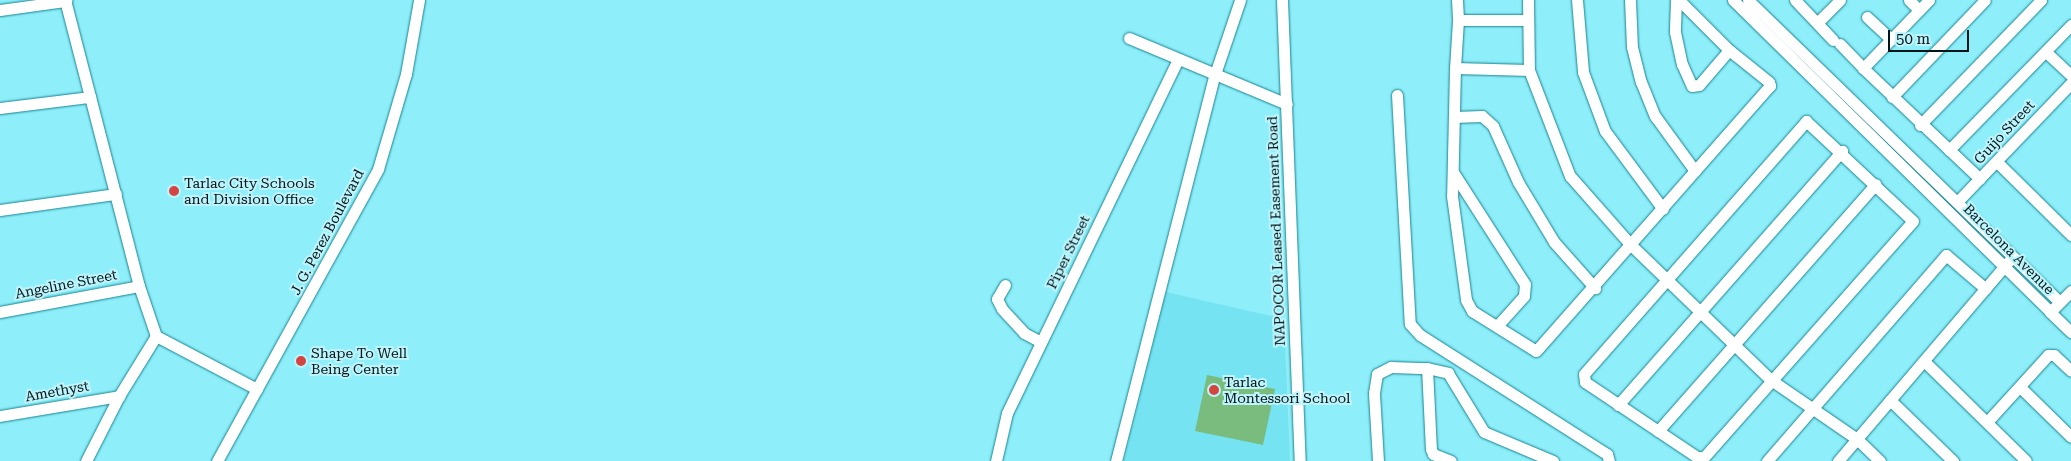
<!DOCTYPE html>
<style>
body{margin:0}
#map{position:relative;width:2071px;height:461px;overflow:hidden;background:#8eeefa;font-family:"Roboto Serif",serif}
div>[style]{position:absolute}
.built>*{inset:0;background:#75e3f1}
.green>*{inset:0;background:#79bc7e}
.roads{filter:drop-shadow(0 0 1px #158590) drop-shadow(0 0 1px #158590)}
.minor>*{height:11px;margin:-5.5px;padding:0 5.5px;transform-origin:5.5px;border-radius:5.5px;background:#fff}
.dots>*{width:14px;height:14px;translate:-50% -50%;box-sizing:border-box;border:2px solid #bef4fb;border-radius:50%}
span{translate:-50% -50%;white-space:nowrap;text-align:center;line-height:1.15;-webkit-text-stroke:4px #bef4fb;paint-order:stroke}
.street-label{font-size:14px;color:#021518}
.poi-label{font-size:14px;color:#021518}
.left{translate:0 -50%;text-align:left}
.scale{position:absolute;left:1888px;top:30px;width:81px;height:22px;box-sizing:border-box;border:2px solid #021518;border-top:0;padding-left:6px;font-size:15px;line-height:18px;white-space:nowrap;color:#021518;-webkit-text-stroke:4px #bef4fb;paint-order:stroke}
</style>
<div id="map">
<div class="built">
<i style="clip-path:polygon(1166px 292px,1284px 319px,1290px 461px,1124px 461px)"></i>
</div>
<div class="green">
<i style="clip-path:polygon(1207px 375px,1275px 389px,1263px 445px,1195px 431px)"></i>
</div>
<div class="roads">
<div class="minor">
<i style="left:65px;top:0;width:295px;rotate:75.5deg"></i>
<i style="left:139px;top:286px;width:53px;rotate:71.2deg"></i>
<i style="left:156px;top:336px;width:70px;rotate:121.7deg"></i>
<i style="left:119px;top:396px;width:73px;rotate:116.9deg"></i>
<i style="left:1282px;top:0;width:461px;rotate:87.8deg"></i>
<i style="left:1457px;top:0;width:20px;rotate:87deg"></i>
<i style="left:1458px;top:20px;width:69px"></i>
<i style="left:1528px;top:0;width:70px;rotate:89.2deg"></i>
<i style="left:1529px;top:70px;width:114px;rotate:68.9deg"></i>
<i style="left:1570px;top:176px;width:91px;rotate:48.6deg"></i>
<i style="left:1630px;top:244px;width:196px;rotate:44deg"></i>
<i style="left:1771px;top:380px;width:104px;rotate:34.5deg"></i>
<i style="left:1857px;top:439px;width:32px;rotate:44deg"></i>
<i style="left:1577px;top:0;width:72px;rotate:85.2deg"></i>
<i style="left:1583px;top:72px;width:63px;rotate:69.6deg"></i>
<i style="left:1605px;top:131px;width:97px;rotate:53.4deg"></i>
<i style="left:1630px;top:0;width:47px;rotate:87.6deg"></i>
<i style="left:1632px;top:47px;width:36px;rotate:76deg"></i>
<i style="left:1641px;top:82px;width:37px;rotate:68deg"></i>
<i style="left:1655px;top:116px;width:68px;rotate:54deg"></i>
<i style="left:1676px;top:0;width:32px;rotate:92deg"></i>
<i style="left:1675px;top:32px;width:33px;rotate:78deg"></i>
<i style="left:1682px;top:64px;width:24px;rotate:66deg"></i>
<i style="left:1692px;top:86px;width:7px;rotate:-8deg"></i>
<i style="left:1699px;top:85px;width:46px;rotate:-49.4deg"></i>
<i style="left:1733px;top:0;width:445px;rotate:44.5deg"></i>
<i style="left:2050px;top:312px;width:30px;rotate:-45deg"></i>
<i style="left:1748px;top:0;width:434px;rotate:44.1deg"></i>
<i style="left:1795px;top:0;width:55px;rotate:46.5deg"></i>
<i style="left:1909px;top:0;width:14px;rotate:45deg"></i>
<i style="left:1929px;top:0;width:95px;rotate:134.1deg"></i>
<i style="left:1863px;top:68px;width:161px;rotate:43.5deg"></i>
<i style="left:0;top:10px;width:67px;rotate:-7.8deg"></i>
<i style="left:1867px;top:17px;width:33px;rotate:43deg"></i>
<i style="left:1818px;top:22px;width:31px;rotate:-45deg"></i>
<i style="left:1129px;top:38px;width:171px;rotate:22.7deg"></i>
<i style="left:1840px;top:44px;width:33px;rotate:46deg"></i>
<i style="left:2046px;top:52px;width:34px;rotate:43deg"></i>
<i style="left:1455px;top:68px;width:48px;rotate:-86.4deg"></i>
<i style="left:1529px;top:70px;width:74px;rotate:-178.5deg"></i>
<i style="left:1455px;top:68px;width:128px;rotate:91.3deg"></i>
<i style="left:1452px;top:196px;width:105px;rotate:82.3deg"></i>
<i style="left:1466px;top:300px;width:13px;rotate:61deg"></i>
<i style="left:1472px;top:311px;width:75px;rotate:32deg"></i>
<i style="left:1536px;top:351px;width:354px;rotate:-48.6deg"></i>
<i style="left:1770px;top:86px;width:4px;rotate:-104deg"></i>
<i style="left:1769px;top:82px;width:51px;rotate:-141.3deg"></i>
<i style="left:1729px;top:50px;width:71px;rotate:-135deg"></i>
<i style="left:1397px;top:95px;width:229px;rotate:86.8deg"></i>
<i style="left:1410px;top:324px;width:15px;rotate:48deg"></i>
<i style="left:1420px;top:335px;width:222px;rotate:32.5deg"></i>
<i style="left:1607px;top:454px;width:7px;rotate:74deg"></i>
<i style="left:1892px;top:97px;width:134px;rotate:-46.2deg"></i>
<i style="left:0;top:108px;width:91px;rotate:-7deg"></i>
<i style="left:1454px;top:117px;width:28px;rotate:-2deg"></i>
<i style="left:1482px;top:116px;width:15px;rotate:42deg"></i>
<i style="left:1493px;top:126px;width:61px;rotate:65.9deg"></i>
<i style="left:1518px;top:182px;width:70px;rotate:59deg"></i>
<i style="left:1554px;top:242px;width:62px;rotate:48.3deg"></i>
<i style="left:1806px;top:121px;width:146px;rotate:43.1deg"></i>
<i style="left:1913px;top:221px;width:315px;rotate:131.5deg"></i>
<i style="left:1704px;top:457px;width:7px;rotate:180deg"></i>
<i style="left:1697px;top:457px;width:135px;rotate:-146.2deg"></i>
<i style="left:1585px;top:382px;width:8px;rotate:-97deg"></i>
<i style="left:1584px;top:374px;width:337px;rotate:-48.7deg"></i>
<i style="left:1920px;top:125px;width:174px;rotate:-45.9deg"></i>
<i style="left:1949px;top:150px;width:175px;rotate:-45.7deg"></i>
<i style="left:1997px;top:162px;width:104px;rotate:44.6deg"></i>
<i style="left:1453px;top:172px;width:133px;rotate:57.3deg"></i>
<i style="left:1525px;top:284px;width:12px;rotate:95deg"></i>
<i style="left:1524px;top:296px;width:39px;rotate:132deg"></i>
<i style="left:1957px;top:202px;width:165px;rotate:-46.2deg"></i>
<i style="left:0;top:210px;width:117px;rotate:-7.9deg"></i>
<i style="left:1005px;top:285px;width:16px;rotate:120deg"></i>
<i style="left:997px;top:299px;width:11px;rotate:63deg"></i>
<i style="left:1002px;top:309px;width:33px;rotate:47deg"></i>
<i style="left:1024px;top:333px;width:19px;rotate:28deg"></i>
<i style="left:0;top:312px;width:141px;rotate:-10.6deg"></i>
<i style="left:2050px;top:312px;width:29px;rotate:44deg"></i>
<i style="left:156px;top:336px;width:114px;rotate:27.7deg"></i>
<i style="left:1925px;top:362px;width:141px;rotate:44.4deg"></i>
<i style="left:1427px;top:368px;width:81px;rotate:87.2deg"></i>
<i style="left:1431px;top:449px;width:5px;rotate:68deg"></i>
<i style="left:1433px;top:454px;width:19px;rotate:21deg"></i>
<i style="left:2020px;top:387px;width:71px;rotate:44.4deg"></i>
<i style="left:1890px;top:400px;width:88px;rotate:44.1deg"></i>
<i style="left:1618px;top:405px;width:339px;rotate:-48.6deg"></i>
<i style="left:0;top:416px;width:121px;rotate:-9.5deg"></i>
<i style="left:1987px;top:422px;width:91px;rotate:-47.7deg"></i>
<i style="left:2048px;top:355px;width:6px"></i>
<i style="left:2054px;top:355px;width:23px;rotate:43deg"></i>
<i style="left:1658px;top:431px;width:329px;rotate:-48.6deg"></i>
<i style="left:217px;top:461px;width:333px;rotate:-61.1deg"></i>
<i style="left:378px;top:169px;width:99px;rotate:-73.6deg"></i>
<i style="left:406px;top:74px;width:75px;rotate:-80deg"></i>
<i style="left:996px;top:461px;width:49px;rotate:-77.1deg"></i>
<i style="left:1007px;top:413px;width:393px;rotate:-64.2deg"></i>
<i style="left:1116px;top:461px;width:399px;rotate:-75.7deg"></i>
<i style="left:1215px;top:74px;width:78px;rotate:-71.3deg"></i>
<i style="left:1378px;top:461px;width:68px;rotate:-93.4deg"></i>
<i style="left:1374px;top:393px;width:19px;rotate:-81deg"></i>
<i style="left:1377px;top:374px;width:16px;rotate:-27deg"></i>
<i style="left:1391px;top:367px;width:36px;rotate:2deg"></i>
<i style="left:1427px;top:368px;width:22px;rotate:13deg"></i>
<i style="left:1448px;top:373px;width:69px;rotate:58.6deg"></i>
<i style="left:1484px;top:432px;width:75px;rotate:22.8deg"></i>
<i style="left:1767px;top:461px;width:273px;rotate:-49deg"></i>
<i style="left:1946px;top:255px;width:52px;rotate:40.4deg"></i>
<i style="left:1838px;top:461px;width:263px;rotate:-49.5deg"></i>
</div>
</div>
<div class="dots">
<i style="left:174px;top:191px;background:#d44541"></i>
<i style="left:301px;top:361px;background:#d44541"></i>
<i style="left:1214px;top:390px;background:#d44541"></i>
</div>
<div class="street-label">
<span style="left:2004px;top:132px;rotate:-47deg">Guijo Street</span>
<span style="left:1276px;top:231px;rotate:-92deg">NAPOCOR Leased Easement Road</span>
<span style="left:327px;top:232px;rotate:-62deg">J. G. Perez Boulevard</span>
<span style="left:2009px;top:249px;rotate:45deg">Barcelona Avenue</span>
<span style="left:1068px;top:252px;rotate:-64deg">Piper Street</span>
<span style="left:66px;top:284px;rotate:-11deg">Angeline Street</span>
<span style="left:57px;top:391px;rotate:-10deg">Amethyst</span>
</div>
<div class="poi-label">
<span class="left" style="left:184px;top:191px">Tarlac City Schools<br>and Division Office</span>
<span class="left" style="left:311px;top:361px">Shape To Well<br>Being Center</span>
<span class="left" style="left:1224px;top:390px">Tarlac<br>Montessori School</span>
</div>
<div class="scale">50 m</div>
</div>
